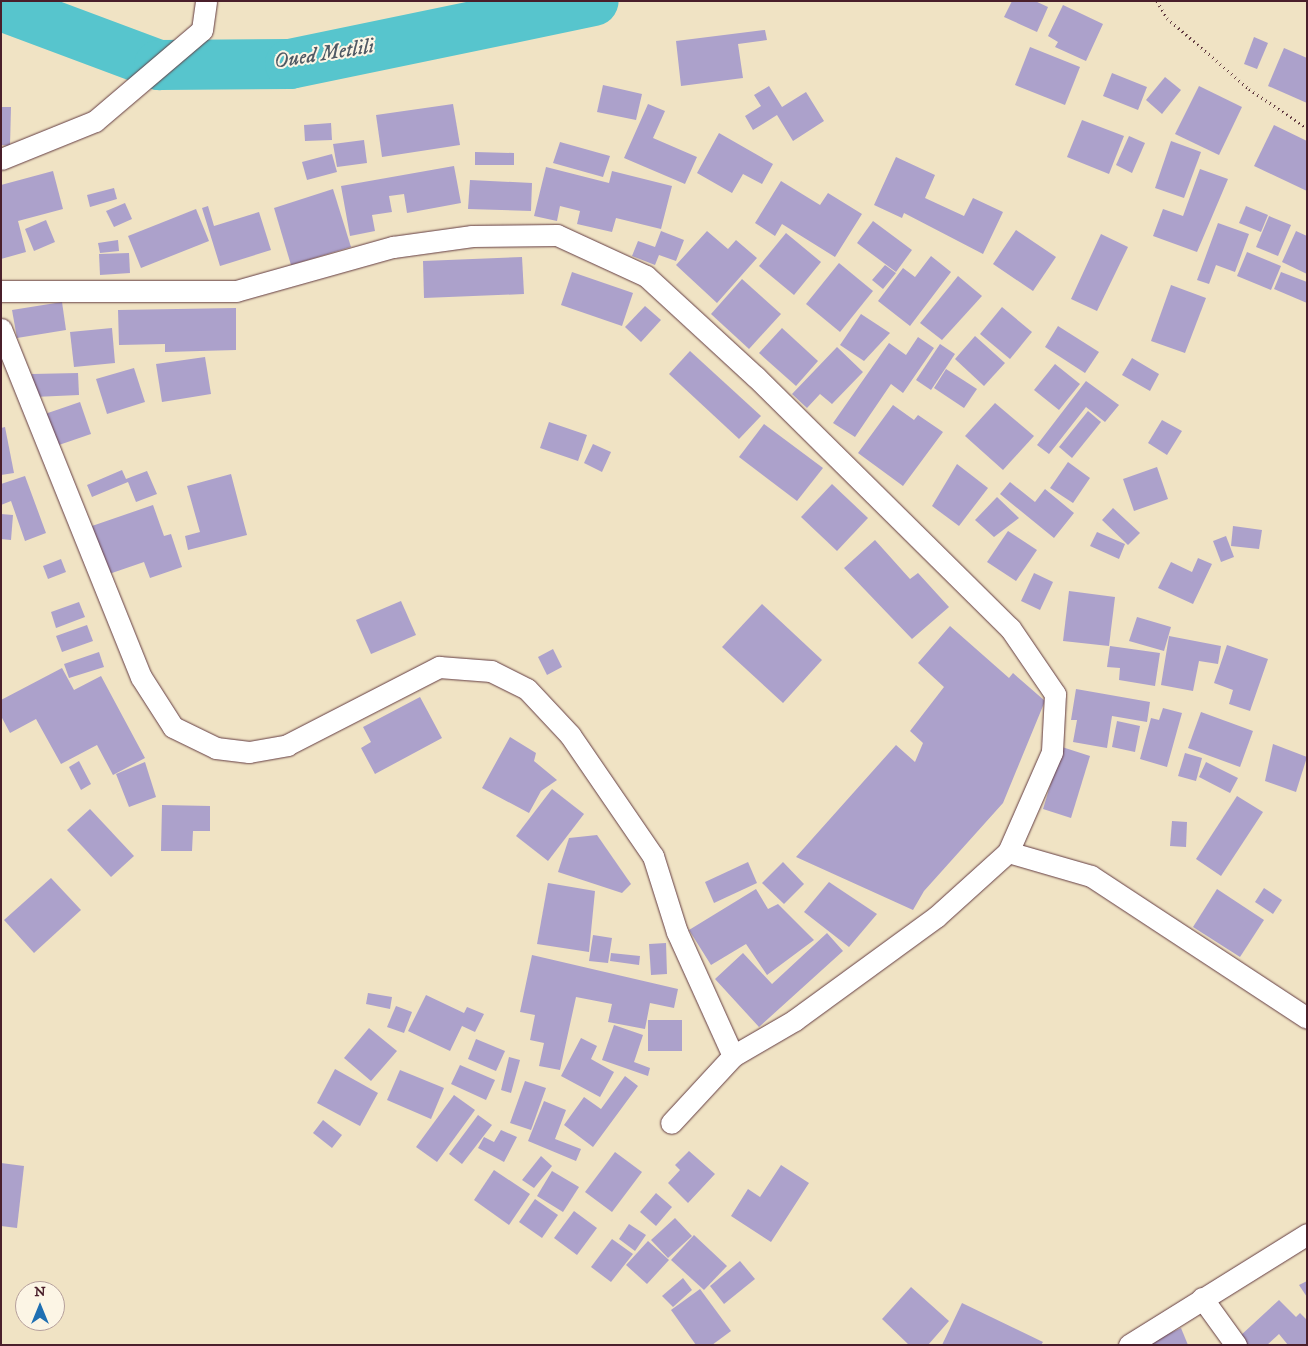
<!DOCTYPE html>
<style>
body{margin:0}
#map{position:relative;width:1308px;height:1346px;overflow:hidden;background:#f0e3c4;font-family:"IM FELL DW Pica",serif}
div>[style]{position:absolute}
.river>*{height:50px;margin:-25px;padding:0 25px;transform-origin:25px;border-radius:25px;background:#57c5cd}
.building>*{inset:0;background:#aca1cb}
.path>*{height:3px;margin-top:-1.5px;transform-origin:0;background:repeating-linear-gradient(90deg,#633c42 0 1px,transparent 0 5px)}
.roads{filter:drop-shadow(0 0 1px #633c42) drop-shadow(0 0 1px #633c42)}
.minor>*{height:21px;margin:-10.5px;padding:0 10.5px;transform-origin:10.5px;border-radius:10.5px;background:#fff}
span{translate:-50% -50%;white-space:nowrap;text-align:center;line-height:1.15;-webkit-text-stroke:4px #fcf5e5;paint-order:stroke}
.water-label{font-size:21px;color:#4f5964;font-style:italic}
.frame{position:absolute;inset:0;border:2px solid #4a1f2b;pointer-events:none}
.north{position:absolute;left:15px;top:1281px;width:50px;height:50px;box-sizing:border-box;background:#fcf5e5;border:1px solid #b59f9b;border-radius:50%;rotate:0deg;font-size:14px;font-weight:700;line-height:20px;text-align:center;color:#4a1f2b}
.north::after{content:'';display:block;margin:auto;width:18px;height:22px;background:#1f6fb2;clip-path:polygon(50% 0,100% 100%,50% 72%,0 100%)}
</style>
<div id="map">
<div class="river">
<i style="left:1px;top:6px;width:169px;rotate:20.5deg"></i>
<i style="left:159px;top:65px;width:131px;rotate:-0.4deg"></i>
<i style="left:290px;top:64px;width:310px;rotate:-11.7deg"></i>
</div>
<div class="building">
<i style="clip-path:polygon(1012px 1px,1035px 1px,1048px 7px,1037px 32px,1004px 17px)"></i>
<i style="clip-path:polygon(1063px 5px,1103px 24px,1086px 61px,1055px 47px,1058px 42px,1048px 36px)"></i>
<i style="clip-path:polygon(765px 30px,767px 40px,738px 44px,743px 78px,681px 86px,676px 41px)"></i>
<i style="clip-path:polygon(1254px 37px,1268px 43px,1257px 69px,1244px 64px)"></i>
<i style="clip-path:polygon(1030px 47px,1080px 67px,1065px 105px,1015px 85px)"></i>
<i style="clip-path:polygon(1284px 48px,1307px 58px,1307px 103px,1268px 86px)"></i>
<i style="clip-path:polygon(1112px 73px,1147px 87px,1138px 110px,1103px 96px)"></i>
<i style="clip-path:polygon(1165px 77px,1181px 90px,1162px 114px,1146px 100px)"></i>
<i style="clip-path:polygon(603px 85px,642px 94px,636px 120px,597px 112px)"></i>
<i style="clip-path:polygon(769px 86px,782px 107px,806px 92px,824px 121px,793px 141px,777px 115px,753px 130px,745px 116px,761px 106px,754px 95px)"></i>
<i style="clip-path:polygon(1199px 86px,1242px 107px,1219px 155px,1175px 134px)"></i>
<i style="clip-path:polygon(453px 104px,460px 145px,382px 157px,376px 115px)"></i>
<i style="clip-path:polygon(648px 104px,665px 111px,653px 138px,697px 157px,685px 184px,624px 158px)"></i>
<i style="clip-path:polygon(1px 107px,11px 107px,10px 146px,1px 145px)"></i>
<i style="clip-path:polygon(1082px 120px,1124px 136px,1109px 174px,1067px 157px)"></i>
<i style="clip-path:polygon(331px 123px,332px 140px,305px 141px,304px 125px)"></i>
<i style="clip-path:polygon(1274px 125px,1307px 141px,1307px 191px,1254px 166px)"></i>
<i style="clip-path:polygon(719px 133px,773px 164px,762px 184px,743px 174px,732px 193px,697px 173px)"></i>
<i style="clip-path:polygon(1129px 136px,1145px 143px,1132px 173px,1116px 165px)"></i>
<i style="clip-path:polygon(364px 140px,367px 163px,337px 167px,333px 144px)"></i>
<i style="clip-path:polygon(1171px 141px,1201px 152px,1184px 198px,1155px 188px)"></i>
<i style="clip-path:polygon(560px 142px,610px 156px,603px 177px,553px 163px)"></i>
<i style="clip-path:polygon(475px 152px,514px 153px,514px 165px,475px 165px)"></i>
<i style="clip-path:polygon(332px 154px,337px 172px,307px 180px,302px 162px)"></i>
<i style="clip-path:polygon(896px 157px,935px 175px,925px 198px,964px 216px,973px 198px,1003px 212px,983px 254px,904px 213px,902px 218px,874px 205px)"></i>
<i style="clip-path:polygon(454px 166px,461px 203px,407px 213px,404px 194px,389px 196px,392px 212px,372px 215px,375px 231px,350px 236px,341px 186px)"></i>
<i style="clip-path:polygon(546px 167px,609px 183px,612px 171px,672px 186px,661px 229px,616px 218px,612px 232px,577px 224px,580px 211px,560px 206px,557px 221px,534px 216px)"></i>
<i style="clip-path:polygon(1200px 169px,1228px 179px,1197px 252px,1153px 236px,1163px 209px,1183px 216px)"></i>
<i style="clip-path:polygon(53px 171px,63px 209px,18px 221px,26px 252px,1px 259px,1px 185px)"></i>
<i style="clip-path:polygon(470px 180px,532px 183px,531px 211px,468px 209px)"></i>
<i style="clip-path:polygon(781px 181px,820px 205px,828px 193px,862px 214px,835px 257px,782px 224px,775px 236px,755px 223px)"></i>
<i style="clip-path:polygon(114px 188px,117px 199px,90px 207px,87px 195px)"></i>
<i style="clip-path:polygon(333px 189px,351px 247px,291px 265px,274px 208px)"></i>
<i style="clip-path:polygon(125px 203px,132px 219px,114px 227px,106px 211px)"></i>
<i style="clip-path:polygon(208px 206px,214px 226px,259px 212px,271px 250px,220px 266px,202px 208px)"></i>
<i style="clip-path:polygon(1246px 206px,1268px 215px,1261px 232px,1239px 223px)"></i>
<i style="clip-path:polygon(196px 209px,209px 241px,141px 268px,128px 236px)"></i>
<i style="clip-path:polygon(1269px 216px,1291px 225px,1278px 256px,1256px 247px)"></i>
<i style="clip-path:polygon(46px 220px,55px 242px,34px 251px,25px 229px)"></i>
<i style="clip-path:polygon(873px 221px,912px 250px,896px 272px,857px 243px)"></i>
<i style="clip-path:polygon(1218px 223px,1249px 234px,1235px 272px,1216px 265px,1209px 284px,1197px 280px)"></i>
<i style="clip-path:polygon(1016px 230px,1056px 257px,1033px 291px,993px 264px)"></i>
<i style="clip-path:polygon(661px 231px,684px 240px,676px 261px,659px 255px,655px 265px,632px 256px,638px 241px,655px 247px)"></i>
<i style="clip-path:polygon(707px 231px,728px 249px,736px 240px,757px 258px,717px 303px,676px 265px)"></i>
<i style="clip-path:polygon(1296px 231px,1307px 236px,1307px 274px,1282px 262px)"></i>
<i style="clip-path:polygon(786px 233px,821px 262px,794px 295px,759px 266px)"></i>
<i style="clip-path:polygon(1101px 234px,1128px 247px,1097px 311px,1071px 299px)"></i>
<i style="clip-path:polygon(118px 240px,119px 251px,100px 253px,98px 243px)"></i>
<i style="clip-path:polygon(1247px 252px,1281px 266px,1271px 290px,1237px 276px)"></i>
<i style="clip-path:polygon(129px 253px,130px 273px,100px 275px,99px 254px)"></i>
<i style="clip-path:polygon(931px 256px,951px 272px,910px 326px,878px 301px,903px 268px,915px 277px)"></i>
<i style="clip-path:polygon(522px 257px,524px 294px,424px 298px,423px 261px)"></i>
<i style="clip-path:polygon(839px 263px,873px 291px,840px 332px,806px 304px)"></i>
<i style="clip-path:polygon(885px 265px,896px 273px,883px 289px,872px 280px)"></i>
<i style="clip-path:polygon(572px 272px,633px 293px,622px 326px,561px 305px)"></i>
<i style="clip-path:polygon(1281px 272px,1307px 282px,1307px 303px,1274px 289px)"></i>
<i style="clip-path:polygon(958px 276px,982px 296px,942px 340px,920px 323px)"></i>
<i style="clip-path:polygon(742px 279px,781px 314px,749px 349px,711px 314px)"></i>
<i style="clip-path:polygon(1171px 285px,1206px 298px,1185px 353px,1151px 341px)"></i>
<i style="clip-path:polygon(62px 302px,66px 330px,17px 338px,12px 310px)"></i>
<i style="clip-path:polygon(645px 306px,661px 320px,641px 342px,625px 327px)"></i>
<i style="clip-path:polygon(1002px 307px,1032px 332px,1010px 359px,980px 334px)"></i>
<i style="clip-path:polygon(236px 308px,236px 350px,165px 352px,165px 344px,119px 345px,118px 310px)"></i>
<i style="clip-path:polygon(861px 314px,890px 333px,864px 361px,840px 345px)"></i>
<i style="clip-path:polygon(1058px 326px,1099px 352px,1085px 373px,1045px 347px)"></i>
<i style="clip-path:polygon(112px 328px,115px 363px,74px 367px,70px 332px)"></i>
<i style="clip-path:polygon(782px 328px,818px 361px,796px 386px,759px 353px)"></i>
<i style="clip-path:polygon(975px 336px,1005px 363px,984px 386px,955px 359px)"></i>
<i style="clip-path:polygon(918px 337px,934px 348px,903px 393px,891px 384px,855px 437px,833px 423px,889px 343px,906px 355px)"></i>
<i style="clip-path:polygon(940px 344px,955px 354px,931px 390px,916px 380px)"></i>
<i style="clip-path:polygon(837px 347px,863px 372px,832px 404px,820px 394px,807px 408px,792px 394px)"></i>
<i style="clip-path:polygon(690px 351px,761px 416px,739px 439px,669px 374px)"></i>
<i style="clip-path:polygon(205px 357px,211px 394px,162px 402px,156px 364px)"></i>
<i style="clip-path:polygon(1132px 358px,1159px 374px,1150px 391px,1122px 375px)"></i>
<i style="clip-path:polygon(1055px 364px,1080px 384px,1059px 410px,1034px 390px)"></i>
<i style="clip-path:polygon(134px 368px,145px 402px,107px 414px,96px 379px)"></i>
<i style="clip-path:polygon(946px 369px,977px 389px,964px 408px,934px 388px)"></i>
<i style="clip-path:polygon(78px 373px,79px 395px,34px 397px,32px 374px)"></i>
<i style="clip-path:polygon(1086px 381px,1119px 405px,1105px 422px,1086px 407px,1049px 454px,1037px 445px)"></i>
<i style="clip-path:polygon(80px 402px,91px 434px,53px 447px,42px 415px)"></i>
<i style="clip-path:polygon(995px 403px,1034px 436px,1003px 470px,965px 436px)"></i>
<i style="clip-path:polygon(893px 405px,914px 420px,918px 415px,943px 432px,903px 486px,858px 453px)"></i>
<i style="clip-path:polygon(1088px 411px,1101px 422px,1072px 458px,1059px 447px)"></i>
<i style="clip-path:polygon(1162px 420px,1182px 431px,1167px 455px,1148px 443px)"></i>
<i style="clip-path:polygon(549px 422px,587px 435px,578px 461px,540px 448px)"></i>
<i style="clip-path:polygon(764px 424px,823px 468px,797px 501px,739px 457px)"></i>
<i style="clip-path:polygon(5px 427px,14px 473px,1px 475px,1px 428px)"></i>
<i style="clip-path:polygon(593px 444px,611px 452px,602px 472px,584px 463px)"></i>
<i style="clip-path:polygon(1068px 462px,1090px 478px,1073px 503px,1050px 488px)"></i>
<i style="clip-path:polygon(957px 464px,988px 488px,959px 526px,932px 506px)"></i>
<i style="clip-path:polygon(1157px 467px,1168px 499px,1134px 511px,1123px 479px)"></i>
<i style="clip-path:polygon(122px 470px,126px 479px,147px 471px,157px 494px,136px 502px,128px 482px,92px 497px,87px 485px)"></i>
<i style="clip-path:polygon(231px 474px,247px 535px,188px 550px,185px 536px,200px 532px,187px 486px)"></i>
<i style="clip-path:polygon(25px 476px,46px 533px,25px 541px,11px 501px,1px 505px,1px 484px)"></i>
<i style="clip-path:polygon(1010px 482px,1035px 502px,1045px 489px,1074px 513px,1054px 538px,1000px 494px)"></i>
<i style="clip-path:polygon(832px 484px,868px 518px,837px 551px,801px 517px)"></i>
<i style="clip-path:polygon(997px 497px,1019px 518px,994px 537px,975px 520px)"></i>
<i style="clip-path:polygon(153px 505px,164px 536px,171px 534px,182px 567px,150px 578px,144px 562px,109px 574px,92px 526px)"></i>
<i style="clip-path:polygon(1113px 508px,1140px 533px,1128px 545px,1102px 520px)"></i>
<i style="clip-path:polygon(1px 514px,13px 515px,11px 540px,1px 539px)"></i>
<i style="clip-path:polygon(1233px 526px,1262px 530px,1259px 549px,1231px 546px)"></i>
<i style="clip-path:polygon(1008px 531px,1037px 550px,1016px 581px,987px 562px)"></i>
<i style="clip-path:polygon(1097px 532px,1125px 544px,1119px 559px,1090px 546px)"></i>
<i style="clip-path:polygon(1226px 536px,1234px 557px,1221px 562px,1213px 541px)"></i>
<i style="clip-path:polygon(875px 540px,910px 579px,918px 573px,949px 607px,912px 639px,844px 568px)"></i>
<i style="clip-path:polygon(1198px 558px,1212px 564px,1193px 604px,1158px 588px,1171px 562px,1192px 572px)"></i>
<i style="clip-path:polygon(61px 559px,66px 572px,48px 579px,43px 566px)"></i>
<i style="clip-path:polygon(1034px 573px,1053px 582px,1040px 610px,1021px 601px)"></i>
<i style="clip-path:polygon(1069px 591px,1115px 597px,1109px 646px,1063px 641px)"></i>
<i style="clip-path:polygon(401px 601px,416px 635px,371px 654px,356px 620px)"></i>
<i style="clip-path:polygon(79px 602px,85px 617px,56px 628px,51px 612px)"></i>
<i style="clip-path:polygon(762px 604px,822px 660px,783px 703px,722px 647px)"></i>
<i style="clip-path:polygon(1137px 617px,1171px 627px,1164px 651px,1129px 641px)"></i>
<i style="clip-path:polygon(87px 625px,93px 641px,62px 652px,56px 636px)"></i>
<i style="clip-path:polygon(950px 626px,1009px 678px,1013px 673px,1045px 701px,1003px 803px,924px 891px,913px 910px,796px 857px,896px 745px,915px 762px,923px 743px,910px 731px,944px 687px,918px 663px)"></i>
<i style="clip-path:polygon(1169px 636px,1221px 646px,1218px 664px,1199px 661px,1193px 691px,1161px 685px)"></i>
<i style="clip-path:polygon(1227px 645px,1268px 659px,1250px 711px,1229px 704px,1233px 690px,1214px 683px)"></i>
<i style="clip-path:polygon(1110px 646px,1160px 653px,1155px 686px,1119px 680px,1120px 668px,1107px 667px)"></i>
<i style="clip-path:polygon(553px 649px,562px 667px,547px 675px,538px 657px)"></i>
<i style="clip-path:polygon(99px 652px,104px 667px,69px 678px,64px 664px)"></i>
<i style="clip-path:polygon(62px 668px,74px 690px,101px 676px,145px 758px,113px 775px,97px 745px,61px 764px,36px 719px,10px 733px,1px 716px,1px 700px)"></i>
<i style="clip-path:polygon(1076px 689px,1150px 702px,1147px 722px,1112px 716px,1107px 748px,1073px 742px,1077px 720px,1071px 720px)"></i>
<i style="clip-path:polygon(420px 697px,442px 738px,375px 774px,361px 748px,371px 742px,363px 727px)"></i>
<i style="clip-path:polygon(1163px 708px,1182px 713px,1167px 767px,1140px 759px,1151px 718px,1159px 720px)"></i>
<i style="clip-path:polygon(1201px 712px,1253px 731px,1240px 767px,1188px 748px)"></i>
<i style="clip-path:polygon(1117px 721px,1140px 726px,1135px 752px,1112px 747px)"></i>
<i style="clip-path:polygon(510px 737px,536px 753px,534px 761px,557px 780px,541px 791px,529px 813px,482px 788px)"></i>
<i style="clip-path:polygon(1273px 744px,1307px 757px,1296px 792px,1265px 781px)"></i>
<i style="clip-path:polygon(1062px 747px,1090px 756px,1071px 818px,1043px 809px)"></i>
<i style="clip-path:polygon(1185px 753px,1202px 758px,1196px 781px,1178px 776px)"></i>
<i style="clip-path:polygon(79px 761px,91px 784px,81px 790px,69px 767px)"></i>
<i style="clip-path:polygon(145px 762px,156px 797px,129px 807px,116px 774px)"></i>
<i style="clip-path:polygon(1206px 762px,1238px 778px,1230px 793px,1199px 777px)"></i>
<i style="clip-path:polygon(552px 789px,584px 814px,548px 861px,516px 836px)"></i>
<i style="clip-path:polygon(1237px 796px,1263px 812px,1221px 876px,1196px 859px)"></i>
<i style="clip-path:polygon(162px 805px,210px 806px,210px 831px,193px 831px,192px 851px,161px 851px)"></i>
<i style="clip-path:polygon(90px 809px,134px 856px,111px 877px,67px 830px)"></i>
<i style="clip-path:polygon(1172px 821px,1187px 822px,1186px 847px,1170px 846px)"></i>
<i style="clip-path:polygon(597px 835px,631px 884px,622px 893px,558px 872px,569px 838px)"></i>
<i style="clip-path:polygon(748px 862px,757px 883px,714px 903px,705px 882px)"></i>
<i style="clip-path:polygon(783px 862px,804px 884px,784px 904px,762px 883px)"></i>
<i style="clip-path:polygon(51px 878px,81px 910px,34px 953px,4px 920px)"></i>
<i style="clip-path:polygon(829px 882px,877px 914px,849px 947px,804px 912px)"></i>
<i style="clip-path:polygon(548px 883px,595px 891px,589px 952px,537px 944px)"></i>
<i style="clip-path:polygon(1264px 888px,1282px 900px,1273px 914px,1255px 902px)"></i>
<i style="clip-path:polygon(756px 889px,768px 909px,778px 904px,814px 940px,767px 975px,746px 944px,711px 965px,689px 930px)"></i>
<i style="clip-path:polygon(1217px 889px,1264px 920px,1240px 957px,1193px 927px)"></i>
<i style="clip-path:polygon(827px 933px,843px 951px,759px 1027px,715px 979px,743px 953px,772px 984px)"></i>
<i style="clip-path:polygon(593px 935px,612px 938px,608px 963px,589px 961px)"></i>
<i style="clip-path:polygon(666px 943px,667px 974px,651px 975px,649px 944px)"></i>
<i style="clip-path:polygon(611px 953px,640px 956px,639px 965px,610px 961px)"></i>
<i style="clip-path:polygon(532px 955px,678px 989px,674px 1008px,650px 1003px,645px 1029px,608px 1022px,612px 1004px,576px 997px,560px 1070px,539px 1066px,544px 1043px,530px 1040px,535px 1015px,520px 1012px)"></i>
<i style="clip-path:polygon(368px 993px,392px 997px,390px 1009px,366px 1004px)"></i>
<i style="clip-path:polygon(426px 995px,464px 1013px,467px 1007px,484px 1014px,475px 1032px,462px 1026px,450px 1051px,408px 1031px)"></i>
<i style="clip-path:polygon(396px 1006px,412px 1012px,404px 1033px,387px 1027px)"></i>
<i style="clip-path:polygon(648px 1020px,682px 1020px,682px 1051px,648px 1051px)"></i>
<i style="clip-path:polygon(614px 1025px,643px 1035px,634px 1062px,650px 1068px,648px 1076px,602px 1060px)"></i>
<i style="clip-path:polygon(369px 1028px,397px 1051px,371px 1081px,344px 1058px)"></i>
<i style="clip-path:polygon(581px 1038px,597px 1046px,591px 1059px,614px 1072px,600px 1097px,561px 1076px)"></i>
<i style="clip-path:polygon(476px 1039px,505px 1051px,496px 1071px,468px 1059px)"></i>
<i style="clip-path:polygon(509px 1057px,520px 1060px,511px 1093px,501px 1090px)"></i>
<i style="clip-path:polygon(460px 1065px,495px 1080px,486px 1100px,451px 1084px)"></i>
<i style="clip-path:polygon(335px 1069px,378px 1093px,360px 1126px,317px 1103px)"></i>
<i style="clip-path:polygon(400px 1070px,444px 1088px,431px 1119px,387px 1100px)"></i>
<i style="clip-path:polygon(625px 1076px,638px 1086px,593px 1147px,564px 1125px,584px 1097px,601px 1109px)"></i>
<i style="clip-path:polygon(525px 1081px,546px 1088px,531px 1130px,510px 1123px)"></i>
<i style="clip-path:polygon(454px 1095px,475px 1110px,437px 1162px,416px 1147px)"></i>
<i style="clip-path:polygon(544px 1101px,566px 1110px,555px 1139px,581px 1149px,576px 1161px,528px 1141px)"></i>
<i style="clip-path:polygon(478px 1115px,492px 1125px,462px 1164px,449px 1154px)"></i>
<i style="clip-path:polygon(323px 1120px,342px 1135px,332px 1148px,313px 1133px)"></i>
<i style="clip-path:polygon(501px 1130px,517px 1137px,504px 1162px,478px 1148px,484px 1137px,494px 1142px)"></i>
<i style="clip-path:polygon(689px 1151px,715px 1174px,688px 1203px,668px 1183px,680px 1170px,675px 1165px)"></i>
<i style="clip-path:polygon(615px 1152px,642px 1172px,612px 1212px,585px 1192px)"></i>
<i style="clip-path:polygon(541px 1156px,552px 1166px,534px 1188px,522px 1180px)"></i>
<i style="clip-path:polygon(1px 1163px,24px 1166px,17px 1228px,1px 1226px)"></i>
<i style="clip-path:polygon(781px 1165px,809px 1183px,771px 1242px,731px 1216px,748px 1189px,760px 1197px)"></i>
<i style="clip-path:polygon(494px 1170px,530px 1194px,509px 1225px,474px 1200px)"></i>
<i style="clip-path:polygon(552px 1171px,579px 1187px,563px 1212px,537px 1196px)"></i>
<i style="clip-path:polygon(656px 1193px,672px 1207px,656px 1226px,640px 1212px)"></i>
<i style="clip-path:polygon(535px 1199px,558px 1215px,542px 1238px,519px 1222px)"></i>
<i style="clip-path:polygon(574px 1211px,597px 1228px,577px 1255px,554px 1238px)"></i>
<i style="clip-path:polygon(675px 1218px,692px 1236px,668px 1258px,651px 1240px)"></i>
<i style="clip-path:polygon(629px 1224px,646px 1235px,635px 1251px,619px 1239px)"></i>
<i style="clip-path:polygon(694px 1235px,727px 1266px,704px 1290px,671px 1260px)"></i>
<i style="clip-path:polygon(612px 1239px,633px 1254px,611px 1282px,591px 1267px)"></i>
<i style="clip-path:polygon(648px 1241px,669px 1260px,647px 1284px,626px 1265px)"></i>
<i style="clip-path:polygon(740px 1261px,755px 1279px,724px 1304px,710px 1286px)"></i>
<i style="clip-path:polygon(683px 1278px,692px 1290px,673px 1307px,662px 1296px)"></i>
<i style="clip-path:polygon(1307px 1281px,1307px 1297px,1299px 1285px)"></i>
<i style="clip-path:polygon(911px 1287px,949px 1321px,928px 1345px,909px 1345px,882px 1319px)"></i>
<i style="clip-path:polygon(700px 1289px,731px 1331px,712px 1345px,696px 1345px,671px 1310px)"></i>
<i style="clip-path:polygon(1279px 1300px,1296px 1317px,1300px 1313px,1307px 1320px,1307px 1345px,1288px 1345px,1279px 1334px,1267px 1345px,1248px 1345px,1240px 1336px)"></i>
<i style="clip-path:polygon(962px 1303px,1043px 1342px,1041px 1345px,942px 1345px)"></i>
<i style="clip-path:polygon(1181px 1328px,1188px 1345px,1144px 1345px)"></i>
</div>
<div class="path">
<i style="left:1157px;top:1px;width:20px;rotate:60deg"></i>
<i style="left:1167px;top:18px;width:108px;rotate:40.9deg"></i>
<i style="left:1249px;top:89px;width:70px;rotate:33.9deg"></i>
</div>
<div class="roads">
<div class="minor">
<i style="left:1px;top:159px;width:101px;rotate:-22deg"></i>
<i style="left:95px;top:121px;width:140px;rotate:-40.4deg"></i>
<i style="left:202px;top:30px;width:29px;rotate:-82deg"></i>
<i style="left:1px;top:291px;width:235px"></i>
<i style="left:236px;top:291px;width:163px;rotate:-15.7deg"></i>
<i style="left:393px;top:247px;width:80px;rotate:-7.9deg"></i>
<i style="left:472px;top:236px;width:85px;rotate:-0.7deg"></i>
<i style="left:557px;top:235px;width:98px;rotate:24.7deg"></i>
<i style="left:646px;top:276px;width:149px;rotate:42.6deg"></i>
<i style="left:756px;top:377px;width:357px;rotate:44.7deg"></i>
<i style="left:1010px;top:628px;width:80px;rotate:55.7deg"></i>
<i style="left:1055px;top:694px;width:58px;rotate:93deg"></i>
<i style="left:1052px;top:752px;width:109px;rotate:113.7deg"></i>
<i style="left:1008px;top:852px;width:97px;rotate:137.9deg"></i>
<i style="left:936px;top:917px;width:175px;rotate:143.9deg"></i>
<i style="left:795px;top:1020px;width:72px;rotate:149.9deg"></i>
<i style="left:733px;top:1056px;width:91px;rotate:132.8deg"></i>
<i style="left:1px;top:329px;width:375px;rotate:68.1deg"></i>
<i style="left:141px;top:677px;width:59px;rotate:57.4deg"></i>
<i style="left:173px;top:727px;width:48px;rotate:26deg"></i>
<i style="left:216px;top:748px;width:33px;rotate:7deg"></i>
<i style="left:249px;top:752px;width:39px;rotate:-10deg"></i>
<i style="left:287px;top:745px;width:171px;rotate:-27.2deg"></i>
<i style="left:439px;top:667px;width:52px;rotate:4.4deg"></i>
<i style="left:491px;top:671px;width:40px;rotate:26.6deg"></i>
<i style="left:527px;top:689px;width:63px;rotate:46.9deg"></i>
<i style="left:570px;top:735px;width:147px;rotate:55.6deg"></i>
<i style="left:653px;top:856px;width:80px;rotate:72.5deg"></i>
<i style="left:677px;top:932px;width:136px;rotate:65.7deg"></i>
<i style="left:1008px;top:852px;width:86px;rotate:16.1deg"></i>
<i style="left:1091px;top:876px;width:258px;rotate:33.3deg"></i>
<i style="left:1202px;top:1298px;width:58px;rotate:54.1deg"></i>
<i style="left:1129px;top:1345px;width:210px;rotate:-31.9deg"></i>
</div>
</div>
<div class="water-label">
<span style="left:324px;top:54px;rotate:-9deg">Oued Metlili</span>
</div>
<div class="frame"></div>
<div class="north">N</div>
</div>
